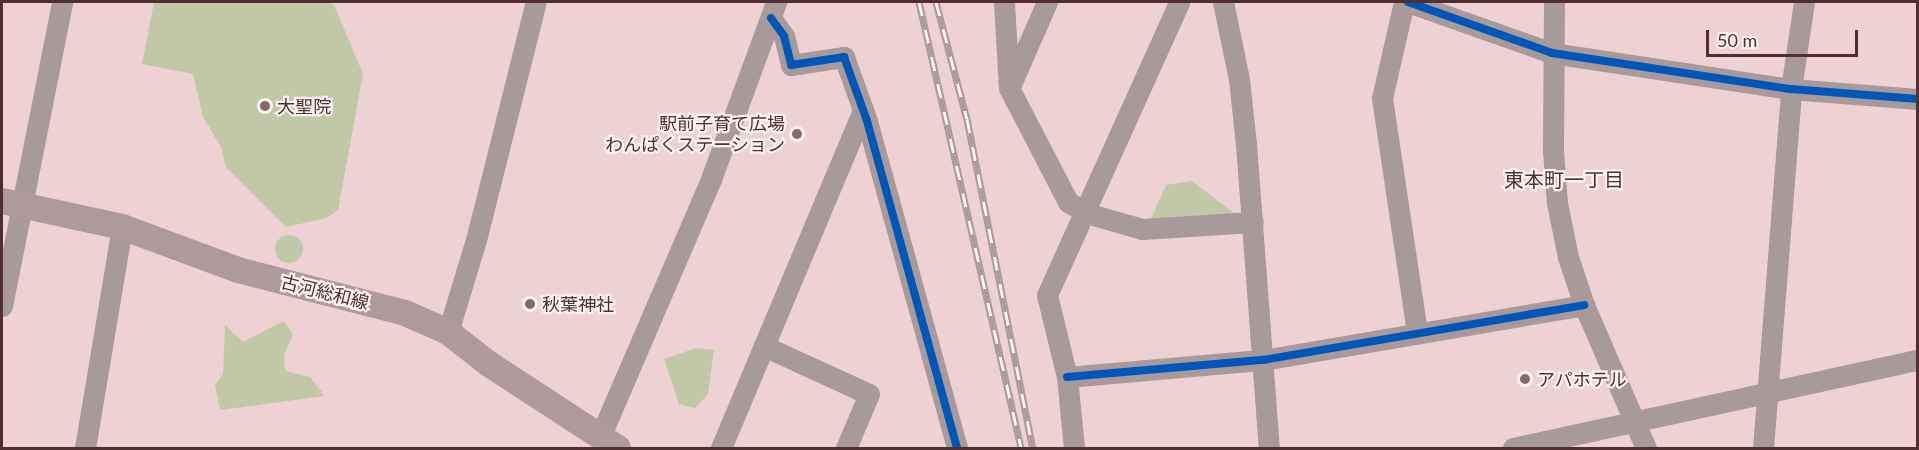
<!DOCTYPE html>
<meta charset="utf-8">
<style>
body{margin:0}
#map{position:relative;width:1919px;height:450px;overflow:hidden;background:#eed1d2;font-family:Lato,"Noto Sans JP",sans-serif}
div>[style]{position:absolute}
.green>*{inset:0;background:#c0c8a8}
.round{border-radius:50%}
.minor>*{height:21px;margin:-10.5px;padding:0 10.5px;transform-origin:10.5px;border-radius:10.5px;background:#a8999a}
.major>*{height:26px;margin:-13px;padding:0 13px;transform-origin:13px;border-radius:13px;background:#af9a9b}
.rail>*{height:7px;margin-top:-3.5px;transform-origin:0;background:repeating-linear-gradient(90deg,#fcf3f3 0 14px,#ab999a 0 28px);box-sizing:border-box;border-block:2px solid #ab999a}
.cycleway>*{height:8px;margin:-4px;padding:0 4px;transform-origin:4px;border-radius:4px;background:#0057b8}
.dots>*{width:16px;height:16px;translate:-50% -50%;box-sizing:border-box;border:3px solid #fcf3f3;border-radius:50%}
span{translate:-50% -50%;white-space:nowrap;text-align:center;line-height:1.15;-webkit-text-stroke:4.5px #fcf3f3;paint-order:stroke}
.poi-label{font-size:18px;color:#512f31}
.left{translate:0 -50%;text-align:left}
.right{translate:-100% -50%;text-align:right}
.street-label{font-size:18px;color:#512f31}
.neighbourhood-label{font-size:20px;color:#512f31}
.frame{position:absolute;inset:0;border:3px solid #512f31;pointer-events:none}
.scale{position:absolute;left:1706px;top:30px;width:152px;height:27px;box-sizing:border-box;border:3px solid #512f31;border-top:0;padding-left:8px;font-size:18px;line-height:21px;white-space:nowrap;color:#512f31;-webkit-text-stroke:4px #fcf3f3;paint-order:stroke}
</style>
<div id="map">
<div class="green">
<i style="clip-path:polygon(154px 2px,325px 2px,334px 5px,363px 74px,338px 210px,327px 218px,286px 227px,226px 167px,221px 147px,203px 117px,193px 74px,142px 64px)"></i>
<i style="clip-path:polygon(1192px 181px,1235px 214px,1150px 221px,1166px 185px)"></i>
<i class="round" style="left:275px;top:235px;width:28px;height:28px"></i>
<i style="clip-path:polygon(284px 321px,293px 334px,284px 355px,285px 371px,310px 377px,325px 396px,220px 410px,215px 385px,223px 374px,225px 325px,243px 342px)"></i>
<i style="clip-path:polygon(696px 348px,714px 350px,708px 394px,695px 408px,679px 404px,664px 359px)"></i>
</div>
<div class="minor">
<i style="left:1004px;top:2px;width:86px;rotate:86.7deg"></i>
<i style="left:1009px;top:88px;width:128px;rotate:62.6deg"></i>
<i style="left:1068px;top:202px;width:21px;rotate:31deg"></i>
<i style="left:1086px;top:213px;width:58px;rotate:15.9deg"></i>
<i style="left:1142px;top:229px;width:111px;rotate:-3.6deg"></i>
<i style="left:1223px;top:2px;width:79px;rotate:78.3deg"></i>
<i style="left:1239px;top:79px;width:65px;rotate:83.9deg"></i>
<i style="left:1246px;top:144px;width:305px;rotate:85.7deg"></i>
<i style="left:1404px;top:2px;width:98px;rotate:102.9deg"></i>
<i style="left:1382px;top:98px;width:238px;rotate:81.5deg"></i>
<i style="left:1408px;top:2px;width:153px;rotate:19.5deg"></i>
<i style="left:1552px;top:53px;width:242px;rotate:8.6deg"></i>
<i style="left:1791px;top:89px;width:127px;rotate:4.5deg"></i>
<i style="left:1554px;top:2px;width:149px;rotate:90.4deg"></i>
<i style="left:1553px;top:151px;width:52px;rotate:85.6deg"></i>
<i style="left:1557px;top:203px;width:55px;rotate:78.5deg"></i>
<i style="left:1568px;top:257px;width:51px;rotate:71.6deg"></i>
<i style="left:1584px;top:305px;width:156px;rotate:66.6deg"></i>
<i style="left:771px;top:18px;width:22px;rotate:54deg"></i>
<i style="left:784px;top:36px;width:30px;rotate:76deg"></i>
<i style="left:791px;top:65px;width:54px;rotate:-8.6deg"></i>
<i style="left:844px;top:57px;width:68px;rotate:70.2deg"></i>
<i style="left:867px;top:121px;width:339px;rotate:74.6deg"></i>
<i style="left:1011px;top:84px;width:90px;rotate:-66.3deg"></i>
<i style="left:2px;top:306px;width:310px;rotate:-78.8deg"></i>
<i style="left:448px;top:332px;width:96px;rotate:-73.1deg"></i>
<i style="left:476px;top:240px;width:245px;rotate:-75.9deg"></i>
<i style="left:764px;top:346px;width:115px;rotate:24.6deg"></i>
<i style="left:869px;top:394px;width:59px;rotate:113.1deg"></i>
<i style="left:1067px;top:377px;width:197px;rotate:-5deg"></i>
<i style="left:1263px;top:360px;width:326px;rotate:-9.7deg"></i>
<i style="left:600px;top:437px;width:281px;rotate:-66.7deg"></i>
<i style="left:711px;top:179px;width:189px;rotate:-69.8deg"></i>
<i style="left:85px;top:448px;width:224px;rotate:-80.5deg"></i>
<i style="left:721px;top:448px;width:366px;rotate:-67.2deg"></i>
<i style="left:1074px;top:448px;width:71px;rotate:-95.6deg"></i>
<i style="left:1067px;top:377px;width:84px;rotate:-103.7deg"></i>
<i style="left:1047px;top:295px;width:321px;rotate:-65.7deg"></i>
<i style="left:1513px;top:448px;width:414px;rotate:-12.3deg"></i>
<i style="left:1763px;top:448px;width:360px;rotate:-85.5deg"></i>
<i style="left:1791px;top:89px;width:88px;rotate:-81.5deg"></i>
</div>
<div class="major">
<i style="left:2px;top:201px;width:123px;rotate:12.2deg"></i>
<i style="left:122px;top:227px;width:124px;rotate:20.3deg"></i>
<i style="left:238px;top:270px;width:172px;rotate:14.4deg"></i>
<i style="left:405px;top:313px;width:47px;rotate:23.8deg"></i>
<i style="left:448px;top:332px;width:52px;rotate:38deg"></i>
<i style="left:489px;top:364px;width:154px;rotate:33.1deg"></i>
</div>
<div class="rail">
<i style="left:919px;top:2px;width:458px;rotate:77.1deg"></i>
<i style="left:936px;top:2px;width:121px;rotate:75.2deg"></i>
<i style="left:967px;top:119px;width:336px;rotate:78.7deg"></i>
</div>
<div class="cycleway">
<i style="left:1408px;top:2px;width:153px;rotate:19.5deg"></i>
<i style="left:1552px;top:53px;width:242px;rotate:8.6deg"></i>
<i style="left:1791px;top:89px;width:127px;rotate:4.5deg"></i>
<i style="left:771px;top:18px;width:22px;rotate:54deg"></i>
<i style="left:784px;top:36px;width:30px;rotate:76deg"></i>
<i style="left:791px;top:65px;width:54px;rotate:-8.6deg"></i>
<i style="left:844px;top:57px;width:68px;rotate:70.2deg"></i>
<i style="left:867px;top:121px;width:339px;rotate:74.6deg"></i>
<i style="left:1067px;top:377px;width:197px;rotate:-5deg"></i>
<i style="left:1263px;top:360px;width:326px;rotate:-9.7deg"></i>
</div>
<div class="dots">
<i style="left:265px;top:106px;background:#886869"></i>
<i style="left:797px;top:134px;background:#886869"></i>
<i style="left:530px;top:304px;background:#886869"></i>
<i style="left:1525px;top:379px;background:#886869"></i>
</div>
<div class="poi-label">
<span class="left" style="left:277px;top:106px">大聖院</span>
<span class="right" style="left:785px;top:134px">駅前子育て広場<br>わんぱくステーション</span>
<span class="left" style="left:542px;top:304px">秋葉神社</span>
<span class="left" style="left:1537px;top:379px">アパホテル</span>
</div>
<div class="street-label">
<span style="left:325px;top:292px;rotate:14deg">古河総和線</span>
</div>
<div class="neighbourhood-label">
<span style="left:1564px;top:179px">東本町一丁目</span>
</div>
<div class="frame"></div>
<div class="scale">50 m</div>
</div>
